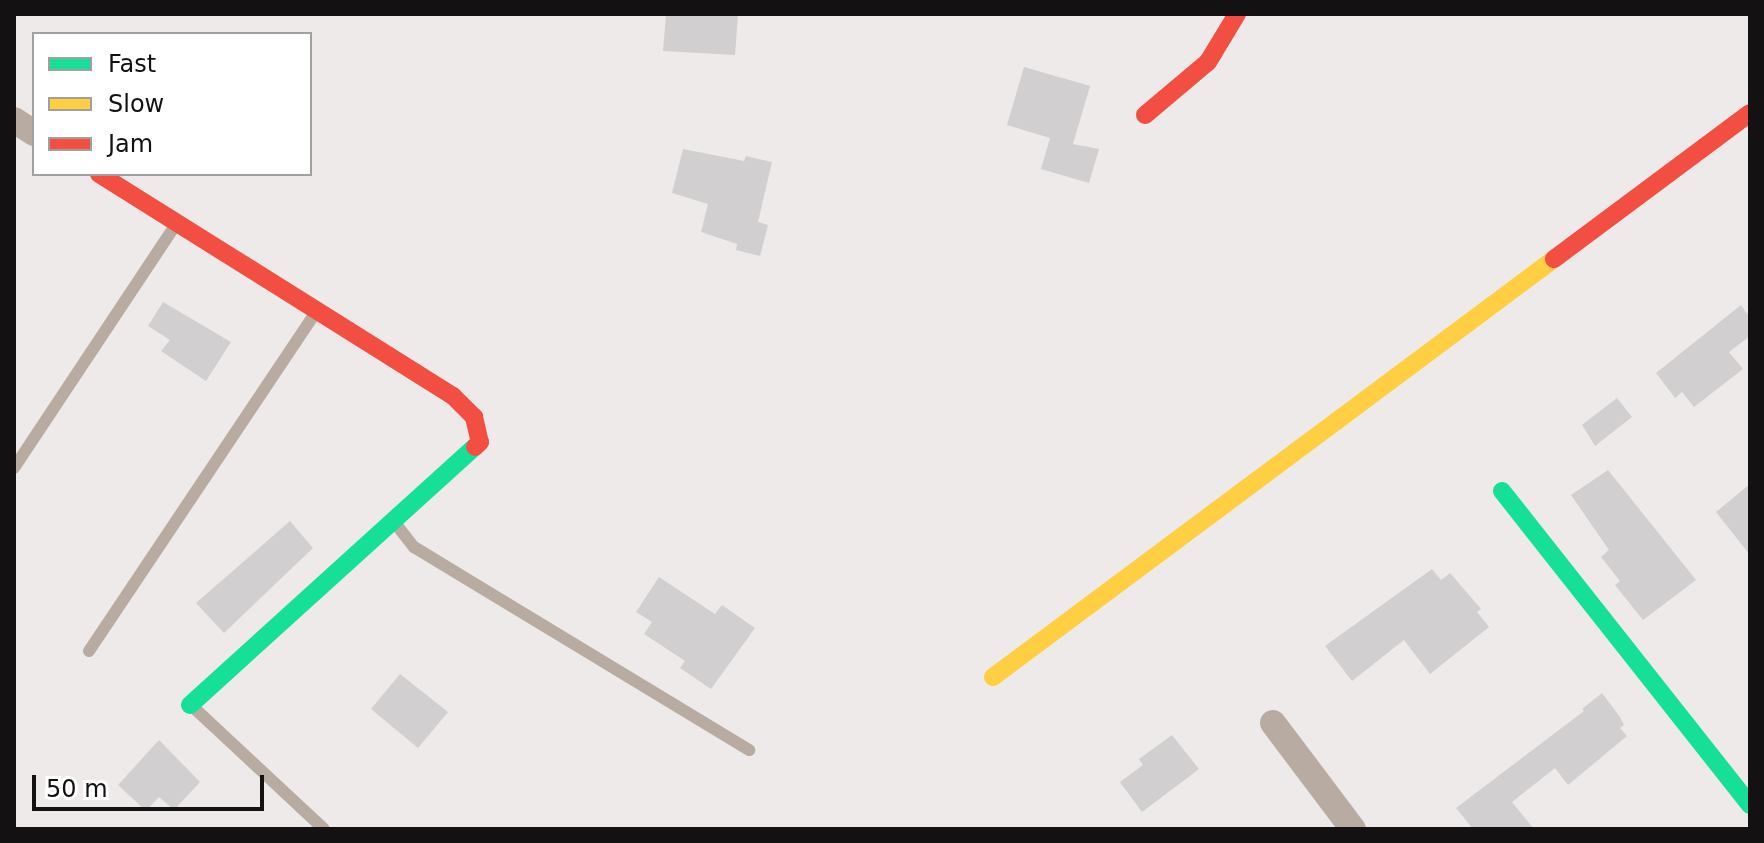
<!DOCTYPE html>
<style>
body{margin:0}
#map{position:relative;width:1764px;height:843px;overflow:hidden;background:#eeeae9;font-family:"DejaVu Sans",sans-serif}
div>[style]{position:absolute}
.building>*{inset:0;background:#d1cfcf}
.lane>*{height:12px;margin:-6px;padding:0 6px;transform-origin:6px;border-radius:6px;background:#b8aba2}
.street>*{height:26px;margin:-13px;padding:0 13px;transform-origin:13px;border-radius:13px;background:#b8aba2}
.fast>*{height:18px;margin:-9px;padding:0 9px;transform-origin:9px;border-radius:9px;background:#16e098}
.slow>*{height:18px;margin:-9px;padding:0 9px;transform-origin:9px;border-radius:9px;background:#ffcf43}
.jam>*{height:18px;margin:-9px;padding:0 9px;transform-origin:9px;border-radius:9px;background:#f24e42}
span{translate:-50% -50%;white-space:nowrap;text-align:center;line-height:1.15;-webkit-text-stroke:6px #fff;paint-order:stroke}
.frame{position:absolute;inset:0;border:16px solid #131111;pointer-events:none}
.legend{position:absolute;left:32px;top:32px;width:280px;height:144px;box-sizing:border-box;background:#fff;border:2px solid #a1a0a0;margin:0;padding:10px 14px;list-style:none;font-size:24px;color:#131111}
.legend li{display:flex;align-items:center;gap:16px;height:40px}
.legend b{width:40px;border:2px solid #a1a0a0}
.scale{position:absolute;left:32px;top:775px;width:232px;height:36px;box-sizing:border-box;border:4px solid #131111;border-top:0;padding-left:10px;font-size:24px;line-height:28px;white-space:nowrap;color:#131111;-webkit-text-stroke:6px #fff;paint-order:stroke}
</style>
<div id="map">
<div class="building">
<i style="clip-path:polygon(666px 14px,738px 14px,735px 55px,663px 51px)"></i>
<i style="clip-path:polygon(1024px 67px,1090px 86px,1073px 144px,1099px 149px,1089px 183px,1041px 169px,1050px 138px,1007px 125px)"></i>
<i style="clip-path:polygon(683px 149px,744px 161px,746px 156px,772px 162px,758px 222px,768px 225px,760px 256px,736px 250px,737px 244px,701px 232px,708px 204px,672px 193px)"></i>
<i style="clip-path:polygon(163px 302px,231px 342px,206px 381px,161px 351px,170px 340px,148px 326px)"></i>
<i style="clip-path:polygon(1741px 305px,1750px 318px,1750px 336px,1729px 352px,1743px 369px,1694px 407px,1682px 392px,1675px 398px,1656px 373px)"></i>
<i style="clip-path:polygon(1617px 398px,1632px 417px,1595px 446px,1582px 425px)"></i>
<i style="clip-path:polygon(1608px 470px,1696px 580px,1643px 620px,1615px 585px,1620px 581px,1601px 557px,1609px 550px,1571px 495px)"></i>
<i style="clip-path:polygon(1750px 484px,1750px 555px,1716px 512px)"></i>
<i style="clip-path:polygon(290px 521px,313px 548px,224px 633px,196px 603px)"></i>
<i style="clip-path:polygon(1432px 569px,1441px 580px,1450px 573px,1481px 609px,1477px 612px,1489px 627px,1430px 674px,1404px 640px,1352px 681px,1325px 646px)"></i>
<i style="clip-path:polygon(659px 577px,715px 614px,722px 605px,755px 628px,711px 689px,680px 668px,685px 661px,644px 634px,652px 622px,636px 612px)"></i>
<i style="clip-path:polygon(400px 674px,448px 712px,418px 748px,371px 709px)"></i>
<i style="clip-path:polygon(1602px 693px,1620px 717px,1624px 725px,1620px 728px,1627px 736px,1568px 785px,1555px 768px,1512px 802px,1534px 829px,1473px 829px,1456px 808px,1584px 711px,1582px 709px)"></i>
<i style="clip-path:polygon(1172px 735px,1199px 769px,1142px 812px,1120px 782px,1143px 765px,1139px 759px)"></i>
<i style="clip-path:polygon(159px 740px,200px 782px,174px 810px,159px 797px,146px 811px,118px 785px)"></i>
</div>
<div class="lane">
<i style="left:14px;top:468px;width:293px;rotate:-56.4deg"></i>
<i style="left:395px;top:523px;width:31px;rotate:52deg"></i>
<i style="left:414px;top:547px;width:392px;rotate:31.2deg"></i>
<i style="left:89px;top:651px;width:404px;rotate:-56.2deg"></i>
<i style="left:192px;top:706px;width:180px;rotate:43deg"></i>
</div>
<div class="street">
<i style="left:14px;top:120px;width:24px;rotate:33deg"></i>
<i style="left:1273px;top:723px;width:133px;rotate:53deg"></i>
</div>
<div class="fast">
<i style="left:1502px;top:491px;width:400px;rotate:51.7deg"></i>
<i style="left:190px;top:705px;width:384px;rotate:-42.2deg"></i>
</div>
<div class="slow">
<i style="left:993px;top:677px;width:700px;rotate:-36.69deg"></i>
</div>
<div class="jam">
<i style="left:1145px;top:115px;width:82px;rotate:-40.1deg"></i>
<i style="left:1208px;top:62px;width:56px;rotate:-58.9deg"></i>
<i style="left:99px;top:174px;width:418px;rotate:32.1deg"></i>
<i style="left:453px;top:396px;width:30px;rotate:45deg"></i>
<i style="left:474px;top:417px;width:26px;rotate:77deg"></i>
<i style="left:480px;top:442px;width:7px;rotate:135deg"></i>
<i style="left:1554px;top:259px;width:244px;rotate:-36.7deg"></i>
</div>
<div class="frame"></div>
<ul class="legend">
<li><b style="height:10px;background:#16e098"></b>Fast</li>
<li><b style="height:10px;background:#ffcf43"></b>Slow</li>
<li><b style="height:10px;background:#f24e42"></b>Jam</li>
</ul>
<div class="scale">50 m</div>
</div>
